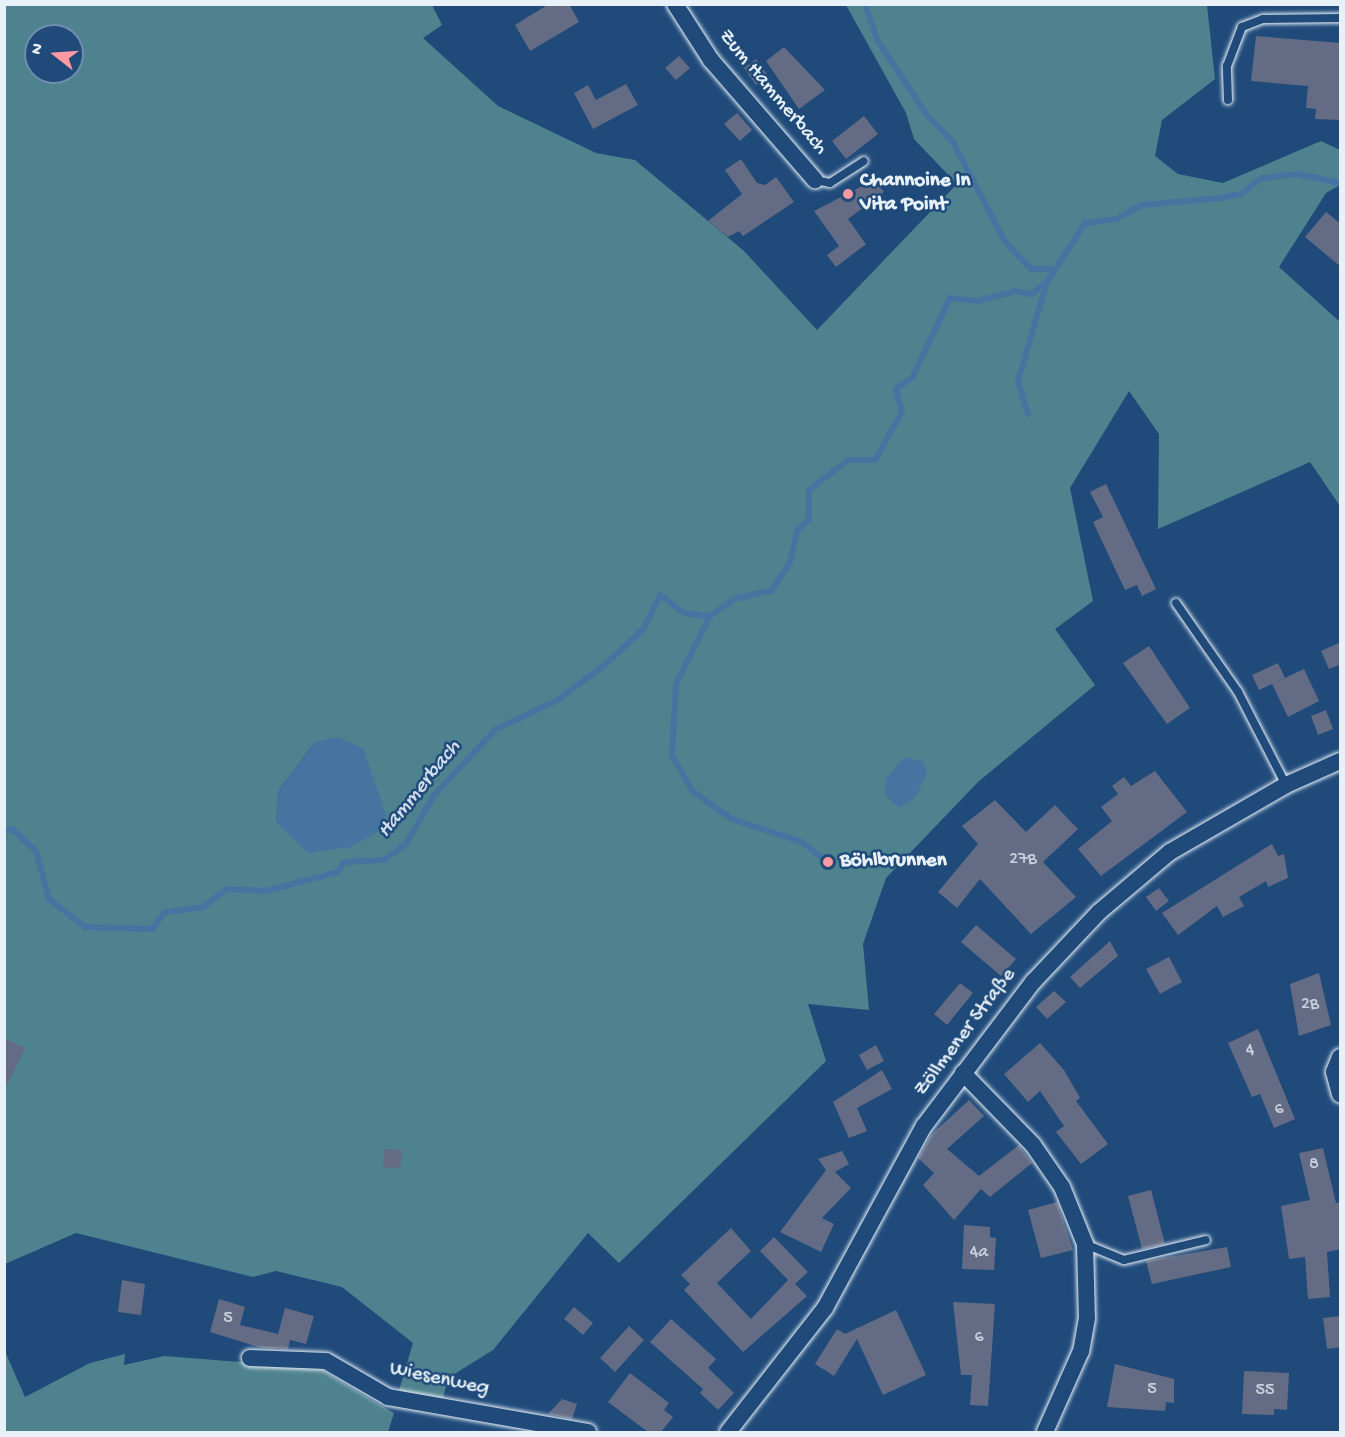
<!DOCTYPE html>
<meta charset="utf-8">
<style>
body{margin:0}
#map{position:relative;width:1345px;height:1437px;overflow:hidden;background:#1f4a7a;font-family:"Gochi Hand",sans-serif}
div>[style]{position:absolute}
.green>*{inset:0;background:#4f828f}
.water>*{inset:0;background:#4574a1}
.stream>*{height:6px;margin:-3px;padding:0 3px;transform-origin:3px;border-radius:3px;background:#4574a1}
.building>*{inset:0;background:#636c84}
.roads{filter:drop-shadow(0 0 2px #e8f1f8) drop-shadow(0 0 2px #e8f1f8)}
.service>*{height:8px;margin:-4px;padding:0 4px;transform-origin:4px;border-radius:4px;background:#1f4a7a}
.minor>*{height:16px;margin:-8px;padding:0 8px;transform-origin:8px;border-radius:8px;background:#1f4a7a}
.dots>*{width:16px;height:16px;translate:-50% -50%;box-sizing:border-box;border:3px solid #1f4a7a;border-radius:50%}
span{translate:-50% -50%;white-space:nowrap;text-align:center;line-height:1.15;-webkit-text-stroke:5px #1f4a7a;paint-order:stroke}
.number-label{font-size:18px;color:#c7d0db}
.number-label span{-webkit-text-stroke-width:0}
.street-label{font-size:21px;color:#e8f1f8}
.poi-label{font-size:21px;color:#e8f1f8;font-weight:700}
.left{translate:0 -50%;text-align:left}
.water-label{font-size:22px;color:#d0deeb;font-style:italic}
.frame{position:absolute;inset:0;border:6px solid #e8f1f8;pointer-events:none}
.north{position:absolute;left:24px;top:24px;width:60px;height:60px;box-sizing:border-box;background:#1f4a7a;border:2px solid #6f8dac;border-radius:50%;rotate:287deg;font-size:16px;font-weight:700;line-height:24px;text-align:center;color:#e8f1f8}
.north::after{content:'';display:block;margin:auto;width:21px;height:27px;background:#ff9aa2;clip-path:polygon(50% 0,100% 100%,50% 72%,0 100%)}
</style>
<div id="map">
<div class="green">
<i style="clip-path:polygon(evenodd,5px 5px,432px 5px,442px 25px,423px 38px,498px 106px,596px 153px,635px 160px,744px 251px,817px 330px,957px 184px,914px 139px,906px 113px,846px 5px,1207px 5px,1215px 79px,1162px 120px,1155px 156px,1178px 174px,1223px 183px,1321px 141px,1340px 150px,1340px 185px,1326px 193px,1279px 267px,1340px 322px,1340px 506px,1310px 462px,1158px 529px,1159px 434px,1129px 391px,1070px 488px,1093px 601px,1055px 629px,1095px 685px,978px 782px,886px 878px,863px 944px,869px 1010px,808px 1004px,826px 1061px,619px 1263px,588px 1233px,493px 1350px,448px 1378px,442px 1402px,398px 1394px,413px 1343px,342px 1287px,276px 1271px,253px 1277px,76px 1233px,5px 1264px,5px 5px,36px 36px,72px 36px,72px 72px,36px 72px,36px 36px,5px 5px,315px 742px,276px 822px,279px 790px,315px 742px)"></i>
<i style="clip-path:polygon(4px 1349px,25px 1397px,90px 1363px,125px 1354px,124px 1365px,164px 1356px,318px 1368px,394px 1413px,388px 1432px,5px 1432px)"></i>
</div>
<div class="water">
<i style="clip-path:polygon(337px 737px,363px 748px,386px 815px,384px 828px,351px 847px,308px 853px,276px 822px,279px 790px,315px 742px)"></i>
<i style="clip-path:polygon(904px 757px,923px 761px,927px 774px,915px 798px,899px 808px,885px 795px,886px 779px)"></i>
</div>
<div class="stream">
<i style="left:865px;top:4px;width:39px;rotate:71deg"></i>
<i style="left:878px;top:41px;width:87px;rotate:56.7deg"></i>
<i style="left:926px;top:114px;width:39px;rotate:46deg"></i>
<i style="left:953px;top:142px;width:113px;rotate:62.5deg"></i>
<i style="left:1005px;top:242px;width:37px;rotate:46deg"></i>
<i style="left:1031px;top:269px;width:21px"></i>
<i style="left:1028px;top:414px;width:34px;rotate:-107deg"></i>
<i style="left:1018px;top:381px;width:103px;rotate:-73.7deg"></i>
<i style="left:710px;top:616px;width:76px;rotate:116.6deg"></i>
<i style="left:676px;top:684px;width:71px;rotate:93.2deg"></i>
<i style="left:672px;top:755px;width:41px;rotate:60.9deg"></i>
<i style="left:692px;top:791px;width:49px;rotate:35deg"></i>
<i style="left:732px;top:819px;width:74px;rotate:18.2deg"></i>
<i style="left:802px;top:842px;width:33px;rotate:38deg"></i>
<i style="left:4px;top:831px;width:8px;rotate:-14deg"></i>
<i style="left:12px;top:829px;width:33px;rotate:43deg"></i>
<i style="left:36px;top:851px;width:50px;rotate:74.8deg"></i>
<i style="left:49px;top:899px;width:46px;rotate:37.9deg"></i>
<i style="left:85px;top:927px;width:67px;rotate:1.7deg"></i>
<i style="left:152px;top:929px;width:21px;rotate:-53deg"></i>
<i style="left:165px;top:912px;width:38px;rotate:-7deg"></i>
<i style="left:203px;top:907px;width:30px;rotate:-37deg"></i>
<i style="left:227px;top:889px;width:39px;rotate:3deg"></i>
<i style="left:266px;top:891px;width:74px;rotate:-14.8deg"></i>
<i style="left:338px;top:872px;width:12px;rotate:-59deg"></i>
<i style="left:344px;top:862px;width:40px;rotate:-2.9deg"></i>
<i style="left:384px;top:860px;width:26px;rotate:-36deg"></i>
<i style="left:405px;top:845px;width:59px;rotate:-59.5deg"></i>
<i style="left:435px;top:794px;width:89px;rotate:-46.8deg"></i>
<i style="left:496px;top:729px;width:66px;rotate:-25deg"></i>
<i style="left:556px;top:701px;width:62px;rotate:-36.5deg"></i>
<i style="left:606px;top:664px;width:52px;rotate:-43.5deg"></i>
<i style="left:644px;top:628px;width:37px;rotate:-64deg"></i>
<i style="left:660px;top:595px;width:30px;rotate:37deg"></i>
<i style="left:684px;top:613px;width:26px;rotate:7deg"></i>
<i style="left:710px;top:616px;width:29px;rotate:-35deg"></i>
<i style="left:734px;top:599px;width:39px;rotate:-13deg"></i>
<i style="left:772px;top:590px;width:33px;rotate:-57deg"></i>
<i style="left:790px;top:562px;width:32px;rotate:-77deg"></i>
<i style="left:797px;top:531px;width:17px;rotate:-45deg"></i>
<i style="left:809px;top:519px;width:29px;rotate:-90deg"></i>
<i style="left:809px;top:490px;width:49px;rotate:-37.6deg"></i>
<i style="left:848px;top:460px;width:27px"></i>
<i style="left:875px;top:460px;width:55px;rotate:-60.6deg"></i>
<i style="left:902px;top:412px;width:24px;rotate:-105deg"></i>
<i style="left:896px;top:389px;width:19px;rotate:-35deg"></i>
<i style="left:912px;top:378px;width:89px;rotate:-64.6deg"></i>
<i style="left:950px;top:298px;width:28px;rotate:6deg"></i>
<i style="left:978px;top:301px;width:38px;rotate:-15deg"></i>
<i style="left:1015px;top:291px;width:16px;rotate:11deg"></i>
<i style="left:1031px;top:294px;width:20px;rotate:-37deg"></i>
<i style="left:1047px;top:282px;width:70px;rotate:-57.2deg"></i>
<i style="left:1085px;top:223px;width:31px;rotate:-7deg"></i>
<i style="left:1116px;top:219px;width:30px;rotate:-28deg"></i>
<i style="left:1142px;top:205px;width:78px;rotate:-5.1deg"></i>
<i style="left:1220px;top:198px;width:21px;rotate:-11deg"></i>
<i style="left:1241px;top:194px;width:24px;rotate:-38deg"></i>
<i style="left:1260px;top:179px;width:37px;rotate:-8deg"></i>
<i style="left:1297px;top:174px;width:44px;rotate:11.8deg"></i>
</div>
<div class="building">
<i style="clip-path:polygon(549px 4px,569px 4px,579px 22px,530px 51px,515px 25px)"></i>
<i style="clip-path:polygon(1256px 36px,1341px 43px,1341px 120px,1315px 119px,1316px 109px,1306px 108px,1308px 86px,1251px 81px)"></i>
<i style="clip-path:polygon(784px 47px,825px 90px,799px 109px,766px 61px)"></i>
<i style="clip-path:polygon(679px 56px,690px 68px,676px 80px,665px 68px)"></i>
<i style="clip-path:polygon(756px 59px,768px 76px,756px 85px,744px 68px)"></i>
<i style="clip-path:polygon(626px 84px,638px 105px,593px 129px,574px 93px,588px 85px,596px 100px)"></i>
<i style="clip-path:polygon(737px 113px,752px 130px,740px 141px,724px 124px)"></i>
<i style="clip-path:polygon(864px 116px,878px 134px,846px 159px,832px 141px)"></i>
<i style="clip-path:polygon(741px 159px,757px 183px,765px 185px,776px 177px,794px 202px,743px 236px,739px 231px,728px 237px,708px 221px,742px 194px,725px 170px)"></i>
<i style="clip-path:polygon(874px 180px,884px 192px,848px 219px,866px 244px,836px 267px,827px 255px,839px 246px,814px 211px)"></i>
<i style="clip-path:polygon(1326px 212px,1341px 224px,1341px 267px,1305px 237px)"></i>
<i style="clip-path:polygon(1106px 484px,1156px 589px,1142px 596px,1137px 585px,1125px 590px,1093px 522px,1103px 517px,1090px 492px)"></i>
<i style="clip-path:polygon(1341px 642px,1341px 664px,1329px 669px,1321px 651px)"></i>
<i style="clip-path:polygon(1149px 646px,1190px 708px,1167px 724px,1123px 663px)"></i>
<i style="clip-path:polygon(1278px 663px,1285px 678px,1259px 690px,1252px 675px)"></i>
<i style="clip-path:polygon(1304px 669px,1319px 701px,1288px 717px,1272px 684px)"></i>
<i style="clip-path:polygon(1326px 710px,1333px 729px,1318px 735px,1311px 716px)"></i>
<i style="clip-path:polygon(1155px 771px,1187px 812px,1101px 876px,1078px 849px,1112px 821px,1101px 807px,1118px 794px,1112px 786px,1124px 777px,1131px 786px)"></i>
<i style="clip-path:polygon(995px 800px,1026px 832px,1055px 805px,1078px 829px,1043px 862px,1076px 897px,1031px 934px,980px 879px,957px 908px,938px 892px,978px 844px,962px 826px)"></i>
<i style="clip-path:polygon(1272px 844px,1278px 856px,1284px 854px,1288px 878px,1268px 887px,1266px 881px,1239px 897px,1244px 906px,1223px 917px,1217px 906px,1178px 935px,1162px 913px)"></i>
<i style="clip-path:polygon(1159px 888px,1169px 901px,1156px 911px,1146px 897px)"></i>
<i style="clip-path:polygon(976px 925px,1016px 959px,1001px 976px,961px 942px)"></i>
<i style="clip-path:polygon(1110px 941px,1118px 956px,1080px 988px,1070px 977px)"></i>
<i style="clip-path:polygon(1169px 957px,1182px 982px,1160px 994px,1146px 969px)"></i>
<i style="clip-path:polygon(1319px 973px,1331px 1025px,1299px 1036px,1290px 984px)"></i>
<i style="clip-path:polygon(960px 983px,973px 993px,947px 1025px,934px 1014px)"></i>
<i style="clip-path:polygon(1054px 991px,1066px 1002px,1047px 1019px,1036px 1007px)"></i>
<i style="clip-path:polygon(1258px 1029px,1295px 1119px,1274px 1128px,1260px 1094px,1252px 1097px,1228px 1043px)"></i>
<i style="clip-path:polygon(4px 1038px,25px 1048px,4px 1091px)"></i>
<i style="clip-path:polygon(1040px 1043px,1064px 1070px,1080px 1098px,1076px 1101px,1108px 1144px,1081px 1164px,1056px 1132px,1064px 1126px,1040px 1091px,1028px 1102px,1004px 1074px)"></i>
<i style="clip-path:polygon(876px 1045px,884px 1061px,867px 1070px,859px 1055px)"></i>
<i style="clip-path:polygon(882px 1070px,892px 1089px,857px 1108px,867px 1131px,849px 1138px,833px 1102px)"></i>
<i style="clip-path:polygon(969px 1100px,984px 1116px,947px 1149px,979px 1176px,1019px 1145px,1032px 1163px,990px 1197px,981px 1189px,954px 1220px,923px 1185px,934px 1173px,918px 1158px,932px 1134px)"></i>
<i style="clip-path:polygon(1323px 1148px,1336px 1203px,1341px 1202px,1341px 1249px,1327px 1252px,1330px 1297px,1308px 1299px,1305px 1257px,1289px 1259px,1281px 1206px,1310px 1200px,1299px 1153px)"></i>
<i style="clip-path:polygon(384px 1149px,402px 1150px,400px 1169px,383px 1167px)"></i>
<i style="clip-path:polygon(842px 1151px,849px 1164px,835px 1172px,851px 1188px,822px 1218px,834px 1224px,821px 1252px,780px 1232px,826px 1170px,818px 1159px)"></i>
<i style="clip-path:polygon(1151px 1190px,1165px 1244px,1142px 1249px,1128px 1196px)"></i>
<i style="clip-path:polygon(1057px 1202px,1073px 1250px,1041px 1258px,1028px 1210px)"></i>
<i style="clip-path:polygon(964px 1225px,990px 1227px,990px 1237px,996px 1238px,994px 1270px,962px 1269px)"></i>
<i style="clip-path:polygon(731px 1228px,751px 1251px,717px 1283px,751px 1319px,788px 1280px,760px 1251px,774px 1237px,808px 1272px,795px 1284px,807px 1296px,743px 1352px,684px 1290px,690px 1284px,681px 1275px)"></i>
<i style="clip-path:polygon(1227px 1247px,1231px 1267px,1152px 1284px,1146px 1261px)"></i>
<i style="clip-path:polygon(122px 1280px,145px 1284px,141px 1315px,118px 1312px)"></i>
<i style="clip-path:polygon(219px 1299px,245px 1307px,240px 1325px,278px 1334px,285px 1308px,314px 1316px,306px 1344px,290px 1340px,288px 1349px,262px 1348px,210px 1332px)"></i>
<i style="clip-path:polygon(953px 1302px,995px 1304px,988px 1406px,970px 1405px,972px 1375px,961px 1375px)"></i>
<i style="clip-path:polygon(574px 1307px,593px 1323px,583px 1335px,564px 1319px)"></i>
<i style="clip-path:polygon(896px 1310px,926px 1375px,883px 1395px,857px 1339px,834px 1376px,815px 1364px,837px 1329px,845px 1334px)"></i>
<i style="clip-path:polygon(1341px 1316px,1341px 1347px,1327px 1349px,1323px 1318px)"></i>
<i style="clip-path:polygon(671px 1319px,716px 1359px,708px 1368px,734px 1393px,718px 1410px,700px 1393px,703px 1389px,650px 1342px)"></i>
<i style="clip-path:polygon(629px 1326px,644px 1340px,615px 1372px,600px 1358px)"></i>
<i style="clip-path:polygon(1115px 1364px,1174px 1379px,1174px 1403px,1166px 1402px,1165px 1411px,1107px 1407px)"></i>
<i style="clip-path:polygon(1244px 1371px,1289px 1373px,1287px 1410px,1274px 1409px,1274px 1415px,1242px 1414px)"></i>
<i style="clip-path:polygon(630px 1373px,669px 1403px,664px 1410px,673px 1417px,661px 1432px,648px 1432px,608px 1402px)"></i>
<i style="clip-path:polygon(562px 1399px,577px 1404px,572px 1419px,548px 1414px)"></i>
</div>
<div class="roads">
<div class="service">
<i style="left:1228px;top:100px;width:34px;rotate:-92deg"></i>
<i style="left:1227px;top:66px;width:42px;rotate:-69deg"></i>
<i style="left:1242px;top:27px;width:22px;rotate:-21deg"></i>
<i style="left:1263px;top:19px;width:77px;rotate:-0.7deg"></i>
<i style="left:815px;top:180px;width:15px;rotate:11deg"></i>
<i style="left:830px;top:183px;width:40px;rotate:-32.9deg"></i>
<i style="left:1176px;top:603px;width:108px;rotate:55.1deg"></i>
<i style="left:1238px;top:692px;width:105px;rotate:62.7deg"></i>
<i style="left:1085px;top:1244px;width:42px;rotate:22.3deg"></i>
<i style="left:1124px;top:1260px;width:84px;rotate:-13.7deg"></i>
</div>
<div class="minor">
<i style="left:675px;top:4px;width:67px;rotate:57.3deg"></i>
<i style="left:711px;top:60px;width:159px;rotate:49.1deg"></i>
<i style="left:1340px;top:1057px;width:16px;rotate:112deg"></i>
<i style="left:1334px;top:1072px;width:23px;rotate:75deg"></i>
<i style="left:963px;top:1073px;width:100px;rotate:45.8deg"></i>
<i style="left:1033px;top:1145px;width:51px;rotate:55.4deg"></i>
<i style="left:1062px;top:1187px;width:61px;rotate:68deg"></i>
<i style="left:1085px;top:1244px;width:74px;rotate:88.5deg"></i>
<i style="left:1087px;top:1318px;width:34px;rotate:100deg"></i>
<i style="left:1081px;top:1351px;width:89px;rotate:114deg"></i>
<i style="left:250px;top:1358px;width:76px;rotate:2.3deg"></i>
<i style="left:326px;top:1361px;width:72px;rotate:30.1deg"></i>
<i style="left:388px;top:1397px;width:203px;rotate:9.9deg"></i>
<i style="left:728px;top:1432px;width:157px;rotate:-52deg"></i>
<i style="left:825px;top:1308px;width:207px;rotate:-61.5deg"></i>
<i style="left:924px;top:1126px;width:181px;rotate:-52.9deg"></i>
<i style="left:1033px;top:982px;width:96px;rotate:-46.7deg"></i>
<i style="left:1099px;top:912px;width:93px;rotate:-40.2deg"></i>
<i style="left:1170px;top:852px;width:134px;rotate:-30deg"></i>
<i style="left:1286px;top:785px;width:59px;rotate:-24deg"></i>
</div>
</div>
<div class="dots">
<i style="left:848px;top:194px;background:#ff9aa2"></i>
<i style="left:828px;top:862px;background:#ff9aa2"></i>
</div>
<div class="number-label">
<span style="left:1023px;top:860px">27B</span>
<span style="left:1310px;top:1005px">2B</span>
<span style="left:1250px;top:1051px">4</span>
<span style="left:1279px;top:1110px">6</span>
<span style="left:1314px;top:1165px">8</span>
<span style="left:979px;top:1253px">4a</span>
<span style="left:228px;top:1319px">5</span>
<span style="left:979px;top:1338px">6</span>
<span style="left:1152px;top:1390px">5</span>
<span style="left:1265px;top:1391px">55</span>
</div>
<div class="street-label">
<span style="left:772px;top:93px;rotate:50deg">Zum Hammerbach</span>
<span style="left:966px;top:1033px;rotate:-53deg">Zöllmener Straße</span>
<span style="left:439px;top:1380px;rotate:12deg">Wiesenweg</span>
</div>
<div class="poi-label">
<span class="left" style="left:860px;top:194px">Channoine In<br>Vita Point</span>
<span class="left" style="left:840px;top:862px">Böhlbrunnen</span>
</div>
<div class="water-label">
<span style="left:420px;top:790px;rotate:-51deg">Hammerbach</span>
</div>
<div class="frame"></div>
<div class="north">N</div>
</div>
